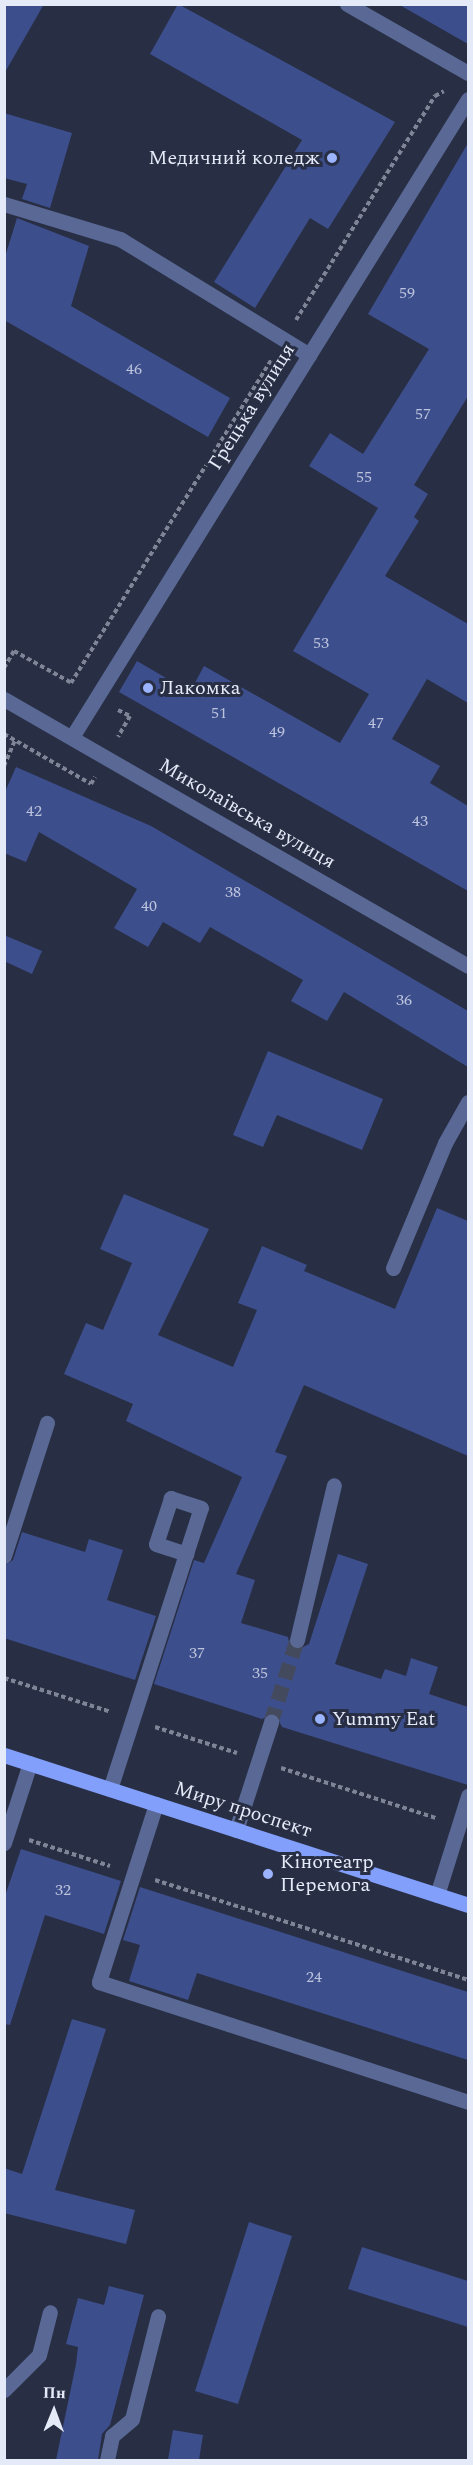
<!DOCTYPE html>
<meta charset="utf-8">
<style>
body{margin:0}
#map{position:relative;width:473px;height:2465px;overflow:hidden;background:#282e43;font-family:Spectral,serif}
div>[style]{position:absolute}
.building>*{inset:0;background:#3d4e8c}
.minor-tunnel>*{height:15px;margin-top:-7.5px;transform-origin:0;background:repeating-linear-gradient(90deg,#444a5e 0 15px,transparent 0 23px)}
.path>*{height:4px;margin-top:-2px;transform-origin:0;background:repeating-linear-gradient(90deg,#7f8496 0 4.5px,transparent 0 7.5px)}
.minor>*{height:15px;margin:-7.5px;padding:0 7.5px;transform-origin:7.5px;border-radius:7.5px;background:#596895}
.major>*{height:15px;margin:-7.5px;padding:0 7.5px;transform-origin:7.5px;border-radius:7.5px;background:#829ffc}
.dots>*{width:16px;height:16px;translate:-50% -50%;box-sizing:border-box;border:3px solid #282e43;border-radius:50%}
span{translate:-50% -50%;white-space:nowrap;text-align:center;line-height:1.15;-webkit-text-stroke:6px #282e43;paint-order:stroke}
.number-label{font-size:16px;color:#bbc3dd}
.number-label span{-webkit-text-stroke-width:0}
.poi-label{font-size:20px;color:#e5eaf8}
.right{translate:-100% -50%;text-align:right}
.left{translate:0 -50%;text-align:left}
.street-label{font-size:20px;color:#e5eaf8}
.frame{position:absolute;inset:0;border:6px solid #e5eaf8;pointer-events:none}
.north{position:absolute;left:24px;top:2381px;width:60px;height:60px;-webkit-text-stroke:4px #282e43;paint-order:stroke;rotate:1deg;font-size:16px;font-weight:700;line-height:24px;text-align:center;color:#e5eaf8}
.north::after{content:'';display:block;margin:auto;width:21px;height:27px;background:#e5eaf8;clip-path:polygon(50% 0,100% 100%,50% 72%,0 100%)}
</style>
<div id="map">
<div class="building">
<i style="clip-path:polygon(4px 4px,44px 4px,4px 74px)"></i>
<i style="clip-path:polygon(178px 4px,395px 122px,328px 229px,310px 218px,255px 308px,214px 282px,302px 140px,150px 54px)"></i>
<i style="clip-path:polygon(398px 4px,468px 4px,468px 44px)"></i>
<i style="clip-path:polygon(4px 113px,72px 133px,50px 208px,22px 199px,27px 184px,4px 178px)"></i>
<i style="clip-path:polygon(468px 143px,468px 396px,414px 485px,428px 494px,414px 517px,419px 521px,385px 576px,468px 624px,468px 703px,427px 679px,392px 739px,440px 766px,430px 783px,468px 806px,468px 891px,119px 692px,137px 661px,190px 692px,204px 666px,340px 743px,369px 694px,293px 651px,378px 508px,309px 466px,330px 433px,363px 454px,429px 349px,368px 314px)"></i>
<i style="clip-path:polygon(17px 218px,89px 246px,71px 306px,230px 398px,208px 437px,4px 320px,4px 260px)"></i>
<i style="clip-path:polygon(16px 767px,151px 826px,468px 1011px,468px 1067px,344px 992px,327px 1021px,291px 1001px,303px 980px,210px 927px,200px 943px,163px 922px,148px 947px,114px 928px,137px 889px,39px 832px,26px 862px,4px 853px,4px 794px)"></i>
<i style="clip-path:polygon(4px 935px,42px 951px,32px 974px,4px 961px)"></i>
<i style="clip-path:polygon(268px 1051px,383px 1099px,362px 1150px,277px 1115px,263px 1147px,233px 1135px)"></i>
<i style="clip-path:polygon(124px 1194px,209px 1229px,158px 1335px,233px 1367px,257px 1310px,238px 1303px,262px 1246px,307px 1265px,304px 1271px,395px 1309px,437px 1208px,468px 1221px,468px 1456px,304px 1385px,275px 1452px,287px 1456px,236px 1574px,255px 1580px,241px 1623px,288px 1637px,290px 1647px,299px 1649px,309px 1644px,338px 1554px,368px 1564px,335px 1664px,381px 1679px,385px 1669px,406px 1676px,411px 1658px,438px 1667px,429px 1694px,468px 1707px,468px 1785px,282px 1727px,275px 1713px,262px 1719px,154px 1684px,194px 1560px,204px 1563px,242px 1477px,126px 1421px,133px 1404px,64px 1374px,86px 1323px,103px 1330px,132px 1263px,100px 1249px)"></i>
<i style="clip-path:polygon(22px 1532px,85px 1552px,89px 1539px,123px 1550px,107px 1600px,156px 1616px,135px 1680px,4px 1638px,4px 1566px,13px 1560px)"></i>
<i style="clip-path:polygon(21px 1849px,121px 1881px,104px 1934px,45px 1915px,10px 2025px,4px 2024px,4px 1899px)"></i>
<i style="clip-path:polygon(140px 1887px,468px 1992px,468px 2060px,197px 1973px,188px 2000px,129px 1981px,140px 1945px,123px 1940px)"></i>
<i style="clip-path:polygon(72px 2019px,106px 2029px,55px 2190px,135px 2210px,126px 2244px,4px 2213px,4px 2168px,22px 2174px)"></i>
<i style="clip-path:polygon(249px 2222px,292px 2236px,238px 2404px,195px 2391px)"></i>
<i style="clip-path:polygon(362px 2247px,468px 2281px,468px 2327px,348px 2289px)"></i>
<i style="clip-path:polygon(109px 2286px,144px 2295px,110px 2425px,102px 2434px,98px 2460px,56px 2460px,76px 2364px,78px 2347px,66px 2344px,78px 2298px,104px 2305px)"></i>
<i style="clip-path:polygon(173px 2430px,203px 2435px,199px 2460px,168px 2460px)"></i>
</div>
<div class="minor-tunnel">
<i style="left:271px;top:1722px;width:86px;rotate:-72.4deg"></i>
</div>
<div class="path">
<i style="left:296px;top:320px;width:264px;rotate:-58.2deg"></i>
<i style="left:435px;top:96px;width:10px;rotate:-29deg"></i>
<i style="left:4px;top:668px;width:20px;rotate:-60deg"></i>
<i style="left:14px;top:651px;width:66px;rotate:28.9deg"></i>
<i style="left:71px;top:683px;width:380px;rotate:-58.2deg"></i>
<i style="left:118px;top:710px;width:13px;rotate:27deg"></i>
<i style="left:130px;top:716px;width:24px;rotate:120deg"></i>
<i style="left:4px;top:734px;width:100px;rotate:29.9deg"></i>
<i style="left:91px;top:784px;width:8px;rotate:-60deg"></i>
<i style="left:4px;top:766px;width:28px;rotate:-67deg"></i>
<i style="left:4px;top:1678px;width:112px;rotate:17.6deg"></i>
<i style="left:155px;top:1727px;width:86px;rotate:17.6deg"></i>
<i style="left:281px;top:1768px;width:163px;rotate:17.9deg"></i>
<i style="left:29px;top:1840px;width:85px;rotate:17.8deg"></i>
<i style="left:155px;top:1880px;width:329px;rotate:17.7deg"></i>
</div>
<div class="minor">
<i style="left:347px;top:4px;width:139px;rotate:29.7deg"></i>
<i style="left:4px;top:204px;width:121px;rotate:16.8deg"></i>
<i style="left:120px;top:239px;width:222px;rotate:31.5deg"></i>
<i style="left:4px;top:699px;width:535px;rotate:29.92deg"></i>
<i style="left:72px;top:737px;width:751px;rotate:-58.17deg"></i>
<i style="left:393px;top:1268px;width:135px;rotate:-67.4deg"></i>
<i style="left:445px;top:1143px;width:47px;rotate:-60.7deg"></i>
<i style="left:4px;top:1556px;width:140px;rotate:-72.1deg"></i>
<i style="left:297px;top:1640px;width:159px;rotate:-76.6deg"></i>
<i style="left:110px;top:1789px;width:295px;rotate:-72.1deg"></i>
<i style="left:201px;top:1508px;width:32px;rotate:-162deg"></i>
<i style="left:171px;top:1498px;width:48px;rotate:108.1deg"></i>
<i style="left:156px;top:1544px;width:32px;rotate:18deg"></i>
<i style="left:156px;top:1804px;width:187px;rotate:107.8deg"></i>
<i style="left:99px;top:1982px;width:388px;rotate:18deg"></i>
<i style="left:236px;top:1830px;width:114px;rotate:-72deg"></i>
<i style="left:4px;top:1843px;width:84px;rotate:-72deg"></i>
<i style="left:437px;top:1895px;width:104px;rotate:-72.6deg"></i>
<i style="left:4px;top:2390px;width:49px;rotate:-45deg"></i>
<i style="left:39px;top:2355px;width:44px;rotate:-75.7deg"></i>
<i style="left:107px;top:2460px;width:25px;rotate:-78deg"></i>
<i style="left:112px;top:2436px;width:26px;rotate:-40deg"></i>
<i style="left:132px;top:2419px;width:106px;rotate:-75.8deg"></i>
</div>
<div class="major">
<i style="left:4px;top:1755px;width:488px;rotate:17.9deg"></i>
</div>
<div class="dots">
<i style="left:332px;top:158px;background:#9cb4fd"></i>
<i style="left:148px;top:688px;background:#9cb4fd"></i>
<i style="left:320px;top:1719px;background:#9cb4fd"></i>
<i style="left:268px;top:1874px;background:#9cb4fd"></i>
</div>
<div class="number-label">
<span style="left:407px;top:293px">59</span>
<span style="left:134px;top:369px">46</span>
<span style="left:423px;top:414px">57</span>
<span style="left:364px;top:477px">55</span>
<span style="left:321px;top:643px">53</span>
<span style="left:219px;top:713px">51</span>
<span style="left:376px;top:723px">47</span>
<span style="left:277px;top:732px">49</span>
<span style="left:34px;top:811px">42</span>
<span style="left:420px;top:821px">43</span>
<span style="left:233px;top:892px">38</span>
<span style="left:149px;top:906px">40</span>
<span style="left:404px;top:1000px">36</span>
<span style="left:197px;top:1653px">37</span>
<span style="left:260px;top:1673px">35</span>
<span style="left:63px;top:1890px">32</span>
<span style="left:314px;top:1977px">24</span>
</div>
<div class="poi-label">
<span class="right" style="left:320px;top:158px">Медичний коледж</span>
<span class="left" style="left:160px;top:688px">Лакомка</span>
<span class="left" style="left:332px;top:1719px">Yummy Eat</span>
<span class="left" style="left:280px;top:1874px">Кінотеатр<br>Перемога</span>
</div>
<div class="street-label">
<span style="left:252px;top:407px;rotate:-58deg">Грецька вулиця</span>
<span style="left:247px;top:814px;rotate:30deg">Миколаївська вулиця</span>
<span style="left:243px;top:1810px;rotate:18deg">Миру проспект</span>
</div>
<div class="frame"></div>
<div class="north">Пн</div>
</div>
